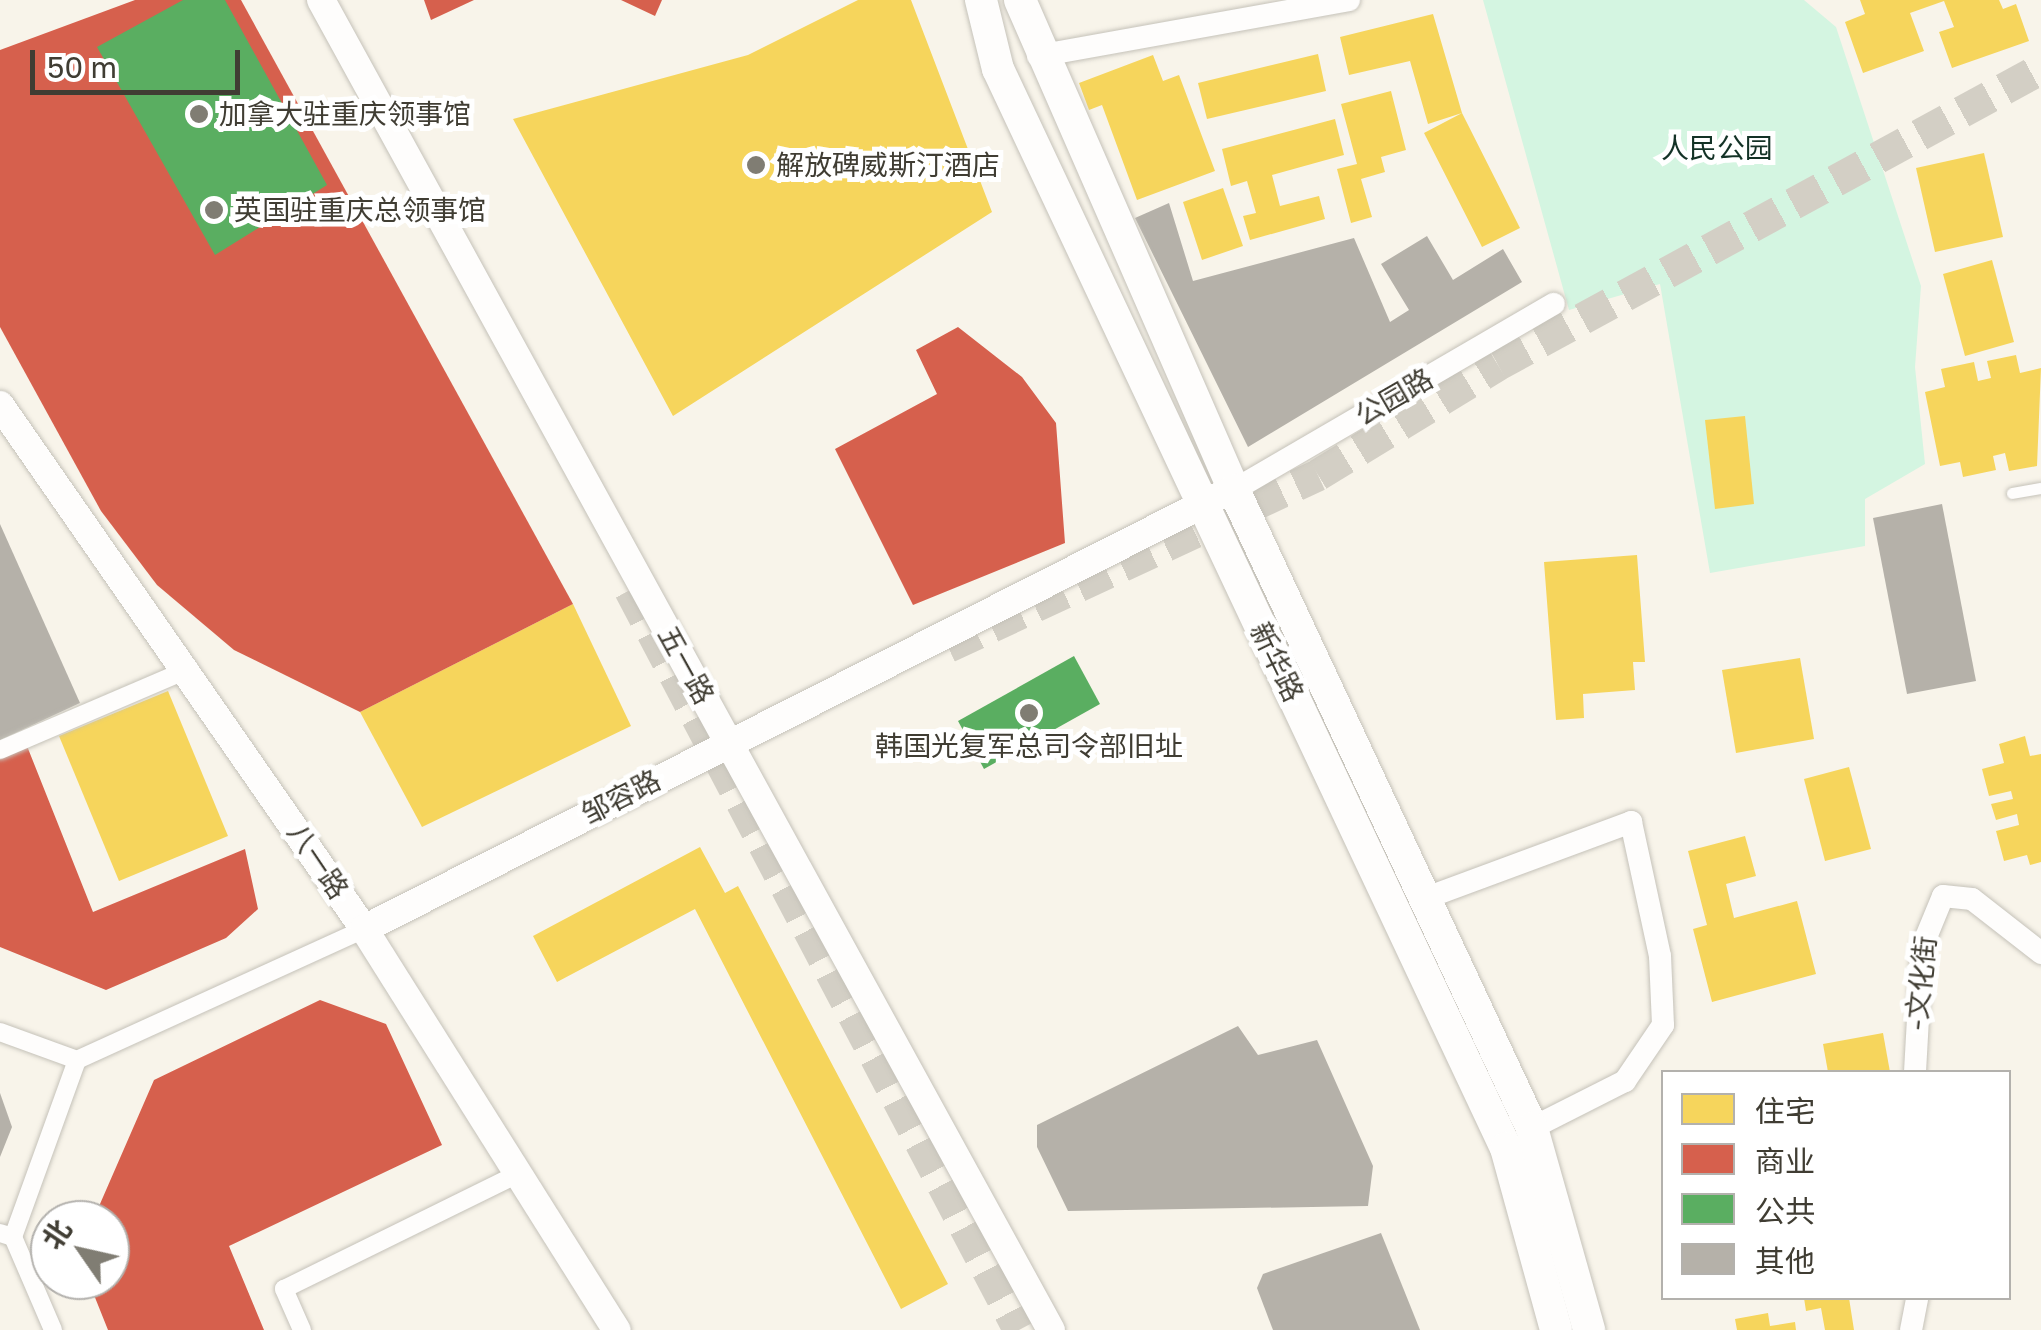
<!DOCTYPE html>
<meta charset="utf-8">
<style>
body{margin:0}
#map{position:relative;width:2041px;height:1330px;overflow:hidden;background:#f8f4ea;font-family:"Golos Text","Noto Sans SC",sans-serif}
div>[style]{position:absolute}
.green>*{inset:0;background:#d4f5e1}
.homes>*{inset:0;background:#f6d55c}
.shops>*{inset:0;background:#d6604d}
.public>*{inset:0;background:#5aae61}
.building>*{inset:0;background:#b5b1a9}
.secondary-tunnel>*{height:32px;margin-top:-16px;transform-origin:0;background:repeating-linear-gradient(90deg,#d3cfc5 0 32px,transparent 0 48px)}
.roads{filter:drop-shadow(0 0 2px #c5c2b9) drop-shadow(0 0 2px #c5c2b9)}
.service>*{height:11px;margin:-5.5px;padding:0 5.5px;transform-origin:5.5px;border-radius:5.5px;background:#fefdfc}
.pedestrian>*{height:18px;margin:-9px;padding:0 9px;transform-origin:9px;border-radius:9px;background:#fefdfc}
.minor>*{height:22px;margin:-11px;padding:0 11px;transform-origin:11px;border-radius:11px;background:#fefdfc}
.tertiary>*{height:28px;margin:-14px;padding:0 14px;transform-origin:14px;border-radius:14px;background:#fefdfc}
.secondary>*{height:32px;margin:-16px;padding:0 16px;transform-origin:16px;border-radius:16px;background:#fefdfc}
.dots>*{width:28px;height:28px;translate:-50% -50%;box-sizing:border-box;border:5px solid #fff;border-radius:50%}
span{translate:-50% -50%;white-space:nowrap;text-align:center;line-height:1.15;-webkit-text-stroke:10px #fff;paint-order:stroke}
.poi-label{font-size:28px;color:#403d33}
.left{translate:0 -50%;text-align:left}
.park-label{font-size:28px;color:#133226}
.street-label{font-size:28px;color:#403d33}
.legend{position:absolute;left:1661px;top:1070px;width:350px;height:230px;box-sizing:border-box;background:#fff;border:2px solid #b3b1ad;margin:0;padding:12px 18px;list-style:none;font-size:30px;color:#403d33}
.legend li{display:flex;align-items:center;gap:20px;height:50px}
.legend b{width:50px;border:2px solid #b3b1ad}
.north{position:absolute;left:30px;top:1200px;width:100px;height:100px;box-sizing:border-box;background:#fff;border:2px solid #b3b1ad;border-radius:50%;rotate:304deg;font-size:28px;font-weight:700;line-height:40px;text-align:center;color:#403d33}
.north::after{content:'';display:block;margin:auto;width:35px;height:45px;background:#807d73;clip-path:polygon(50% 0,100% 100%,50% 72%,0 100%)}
.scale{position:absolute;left:30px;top:50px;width:210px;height:45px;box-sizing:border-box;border:5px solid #403d33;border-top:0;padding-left:12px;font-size:30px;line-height:35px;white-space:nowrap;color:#403d33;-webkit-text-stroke:8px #fff;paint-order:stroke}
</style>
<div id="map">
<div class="green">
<i style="clip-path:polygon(1483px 0,1804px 0,1836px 27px,1921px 286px,1915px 367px,1925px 464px,1865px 499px,1865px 546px,1710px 573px,1660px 284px,1569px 310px)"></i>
</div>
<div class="homes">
<i style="clip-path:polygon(858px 0,911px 0,992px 212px,673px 416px,513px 119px,748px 55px)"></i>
<i style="clip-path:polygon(1860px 0,1999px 0,2003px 9px,2016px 4px,2029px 41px,1952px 68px,1939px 32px,1954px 27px,1944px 1px,1910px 13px,1924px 51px,1863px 73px,1845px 22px,1865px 14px)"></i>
<i style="clip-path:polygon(1433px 14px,1462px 113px,1520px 228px,1482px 247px,1424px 133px,1462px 113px,1428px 124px,1410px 61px,1349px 75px,1340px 37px)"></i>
<i style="clip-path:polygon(1318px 54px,1326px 91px,1207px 119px,1198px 83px)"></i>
<i style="clip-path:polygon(1153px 55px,1163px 81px,1179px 75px,1215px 171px,1137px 200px,1102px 105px,1089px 110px,1079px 83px)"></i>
<i style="clip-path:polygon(1391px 91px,1406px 150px,1381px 157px,1385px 172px,1361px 179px,1372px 217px,1351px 223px,1337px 169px,1357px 164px,1341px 104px)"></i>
<i style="clip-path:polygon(1335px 119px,1344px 155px,1272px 175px,1280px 206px,1319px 196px,1325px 219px,1250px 240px,1243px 216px,1256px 213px,1247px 181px,1231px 186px,1222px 149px)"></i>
<i style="clip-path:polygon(1984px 153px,2003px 237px,1935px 252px,1916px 168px)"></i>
<i style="clip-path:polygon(1223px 188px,1243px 246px,1202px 260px,1183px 202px)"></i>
<i style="clip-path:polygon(1992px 260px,2014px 342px,1965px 356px,1943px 274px)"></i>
<i style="clip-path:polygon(2016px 355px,2020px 373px,2041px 368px,2037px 466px,2009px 471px,2005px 453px,1993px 456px,1996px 470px,1963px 477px,1960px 462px,1940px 466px,1925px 392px,1945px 387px,1941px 369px,1974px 362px,1978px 381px,1991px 378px,1987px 361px)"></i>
<i style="clip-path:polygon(1745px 416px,1754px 504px,1715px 509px,1705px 420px)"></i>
<i style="clip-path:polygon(1637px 555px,1645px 662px,1633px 662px,1635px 690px,1583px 694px,1584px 718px,1556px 720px,1544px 562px)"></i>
<i style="clip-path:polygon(573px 604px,631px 726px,422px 827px,360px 712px)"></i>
<i style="clip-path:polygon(1800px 658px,1814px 739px,1736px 753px,1722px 670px)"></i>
<i style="clip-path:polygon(168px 691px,228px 836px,119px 881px,59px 736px)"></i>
<i style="clip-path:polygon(2025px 736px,2030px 756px,2041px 754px,2041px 862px,2030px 865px,2027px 855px,2004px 861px,1996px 831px,2019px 825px,2017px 814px,1996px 820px,1991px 804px,2013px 799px,2011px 791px,1989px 796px,1982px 769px,2004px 763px,1999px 744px)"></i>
<i style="clip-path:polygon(1849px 767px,1871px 849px,1825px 861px,1804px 779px)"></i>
<i style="clip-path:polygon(1745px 836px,1756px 876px,1726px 884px,1734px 918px,1797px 901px,1816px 974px,1712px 1002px,1693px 929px,1707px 925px,1688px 851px)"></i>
<i style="clip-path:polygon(700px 847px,725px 893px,738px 886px,948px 1284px,901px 1309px,695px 909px,557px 982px,533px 936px)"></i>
<i style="clip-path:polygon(1883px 1033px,1890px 1072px,1828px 1072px,1823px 1044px)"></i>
<i style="clip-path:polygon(1804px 1298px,1849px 1298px,1854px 1330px,1825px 1330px,1821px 1308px,1806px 1311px)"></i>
<i style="clip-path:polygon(1768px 1313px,1770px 1326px,1795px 1322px,1796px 1330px,1737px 1330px,1735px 1319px)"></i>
</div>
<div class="shops">
<i style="clip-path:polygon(135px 0,241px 0,573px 604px,360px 712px,234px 650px,157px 585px,101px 511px,0 327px,0 50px)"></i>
<i style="clip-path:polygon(424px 0,474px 0,431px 20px)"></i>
<i style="clip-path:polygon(621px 0,662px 0,655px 16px)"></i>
<i style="clip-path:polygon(958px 327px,1022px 377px,1056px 423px,1065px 543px,913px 605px,835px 449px,937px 394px,916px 350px)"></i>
<i style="clip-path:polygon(27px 746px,93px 912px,245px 849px,258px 909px,226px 938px,106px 990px,0 947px,0 759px)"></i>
<i style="clip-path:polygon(320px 1000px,386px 1024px,442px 1145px,229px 1246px,264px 1330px,108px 1330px,88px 1280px,110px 1280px,110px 1220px,93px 1220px,154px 1080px)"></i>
</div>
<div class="public">
<i style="clip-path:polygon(183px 0,225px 0,327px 185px,215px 255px,97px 47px)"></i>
<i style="clip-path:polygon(1074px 656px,1100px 704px,984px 769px,958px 721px)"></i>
</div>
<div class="building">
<i style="clip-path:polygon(1169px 203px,1193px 281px,1354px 238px,1390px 322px,1409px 310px,1381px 264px,1427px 236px,1453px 280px,1503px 249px,1522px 282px,1248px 447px,1135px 218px)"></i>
<i style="clip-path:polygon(1942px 504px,1976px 681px,1907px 694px,1873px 518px)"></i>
<i style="clip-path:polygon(0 524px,80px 703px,0 740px)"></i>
<i style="clip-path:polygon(1238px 1026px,1258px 1055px,1317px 1040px,1373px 1166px,1368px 1206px,1068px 1211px,1037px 1147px,1037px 1125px)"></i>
<i style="clip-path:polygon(0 1093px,12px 1127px,0 1157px)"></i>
<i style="clip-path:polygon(1381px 1233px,1420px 1330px,1273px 1330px,1257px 1288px,1263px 1274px)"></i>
</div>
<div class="secondary-tunnel">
<i style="left:630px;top:590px;width:836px;rotate:62.27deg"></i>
<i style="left:948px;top:647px;width:408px;rotate:-24.9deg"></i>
<i style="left:1318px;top:475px;width:211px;rotate:-31.4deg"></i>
<i style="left:1498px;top:365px;width:618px;rotate:-28.6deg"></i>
</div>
<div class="roads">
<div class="service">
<i style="left:2012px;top:493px;width:29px;rotate:-10deg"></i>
</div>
<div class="pedestrian">
<i style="left:0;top:750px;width:206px;rotate:-23.2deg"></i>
<i style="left:0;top:1032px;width:82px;rotate:20deg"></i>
<i style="left:77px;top:1060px;width:315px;rotate:-24.5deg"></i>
<i style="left:0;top:1233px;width:14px;rotate:17deg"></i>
<i style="left:13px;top:1237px;width:101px;rotate:66.7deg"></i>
<i style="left:13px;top:1237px;width:188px;rotate:-70.1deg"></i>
<i style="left:302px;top:1330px;width:45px;rotate:-113.7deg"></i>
<i style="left:284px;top:1289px;width:263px;rotate:-26.2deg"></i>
</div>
<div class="minor">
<i style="left:1038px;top:56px;width:316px;rotate:-10.2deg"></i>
<i style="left:1234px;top:490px;width:370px;rotate:-30.2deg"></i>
<i style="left:1426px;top:898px;width:219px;rotate:-20.3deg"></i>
<i style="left:1631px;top:822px;width:137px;rotate:77.8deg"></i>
<i style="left:1660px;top:956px;width:69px;rotate:87.5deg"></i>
<i style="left:1663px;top:1025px;width:68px;rotate:124.2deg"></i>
<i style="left:1625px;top:1081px;width:104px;rotate:153.2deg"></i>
<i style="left:1915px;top:1072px;width:125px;rotate:-86.8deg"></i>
<i style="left:1922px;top:947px;width:55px;rotate:-67.6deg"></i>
<i style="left:1943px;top:896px;width:29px;rotate:6deg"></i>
<i style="left:1972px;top:899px;width:88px;rotate:38deg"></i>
<i style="left:1911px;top:1330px;width:33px;rotate:-79deg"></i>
</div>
<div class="tertiary">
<i style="left:321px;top:0;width:1517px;rotate:61.24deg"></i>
<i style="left:0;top:405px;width:638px;rotate:55.21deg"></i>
<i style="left:364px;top:929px;width:474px;rotate:57.8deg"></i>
<i style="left:364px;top:929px;width:958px;rotate:-26.86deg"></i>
</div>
<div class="secondary">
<i style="left:981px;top:0;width:71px;rotate:76.2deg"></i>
<i style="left:998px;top:69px;width:1193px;rotate:64.79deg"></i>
<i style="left:1506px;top:1148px;width:189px;rotate:74.6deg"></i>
<i style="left:1020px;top:0;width:535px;rotate:66.41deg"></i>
<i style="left:1234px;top:490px;width:704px;rotate:64.96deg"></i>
<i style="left:1532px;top:1128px;width:210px;rotate:74.2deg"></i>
</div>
</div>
<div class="dots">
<i style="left:199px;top:114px;background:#807d73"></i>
<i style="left:756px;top:165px;background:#807d73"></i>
<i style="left:214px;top:210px;background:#807d73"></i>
<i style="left:1029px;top:713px;background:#807d73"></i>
</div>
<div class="poi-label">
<span class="left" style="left:219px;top:114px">加拿大驻重庆领事馆</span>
<span class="left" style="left:776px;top:165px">解放碑威斯汀酒店</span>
<span class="left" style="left:234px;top:210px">英国驻重庆总领事馆</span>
<span style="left:1029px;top:746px">韩国光复军总司令部旧址</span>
</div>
<div class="park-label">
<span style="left:1717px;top:148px">人民公园</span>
</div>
<div class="street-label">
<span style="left:1394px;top:397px;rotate:-30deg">公园路</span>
<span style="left:1277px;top:662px;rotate:64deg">新华路</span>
<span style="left:686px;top:665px;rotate:61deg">五一路</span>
<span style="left:621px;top:797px;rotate:-27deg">邹容路</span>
<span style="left:318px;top:861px;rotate:56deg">八一路</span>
<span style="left:1921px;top:983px;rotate:-84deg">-文化街</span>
</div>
<ul class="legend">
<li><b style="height:28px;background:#f6d55c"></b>住宅</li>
<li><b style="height:28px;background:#d6604d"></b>商业</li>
<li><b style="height:28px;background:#5aae61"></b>公共</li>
<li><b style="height:28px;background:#b5b1a9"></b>其他</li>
</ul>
<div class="north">北</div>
<div class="scale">50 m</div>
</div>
